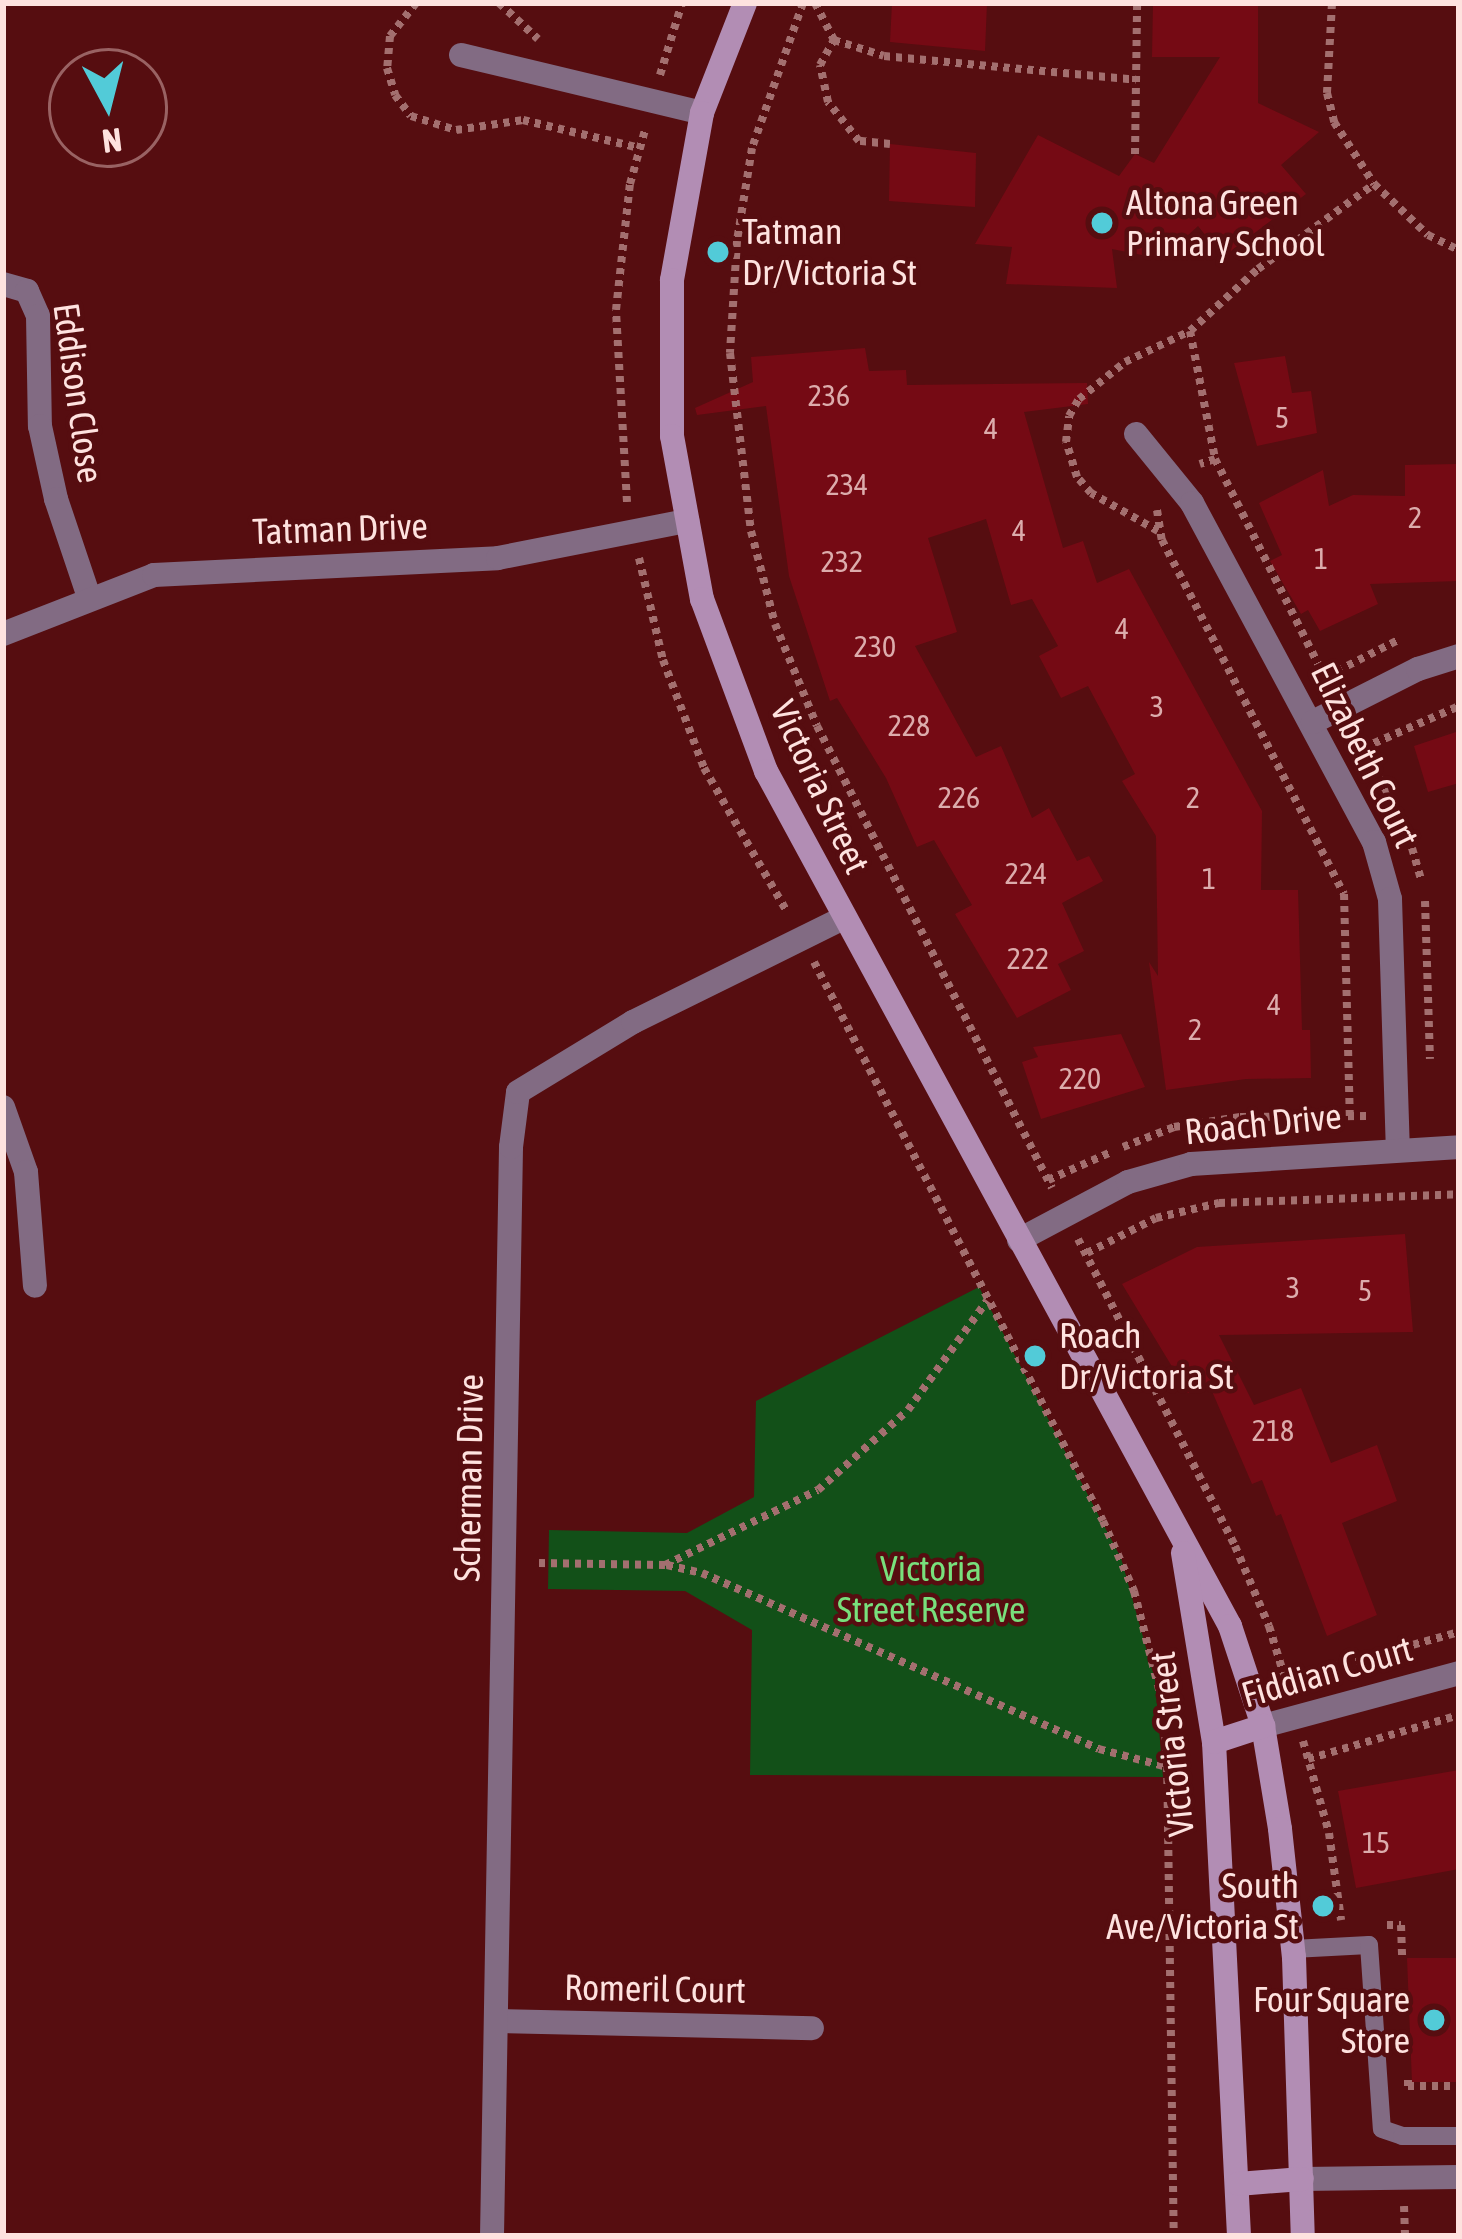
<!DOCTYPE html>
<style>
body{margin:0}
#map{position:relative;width:1462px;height:2239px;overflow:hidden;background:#560d10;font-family:"Asap Condensed",sans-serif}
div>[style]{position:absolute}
.green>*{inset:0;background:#125018}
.building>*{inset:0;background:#750a14}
.path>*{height:8px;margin-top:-4px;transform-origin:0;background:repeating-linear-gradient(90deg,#a36f6f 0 6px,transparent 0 12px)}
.lane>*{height:18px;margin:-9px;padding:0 9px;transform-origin:9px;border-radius:9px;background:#826b83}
.street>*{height:24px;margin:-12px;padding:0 12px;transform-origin:12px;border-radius:12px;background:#826b83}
.secondary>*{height:24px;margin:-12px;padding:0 12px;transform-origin:12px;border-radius:12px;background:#b28db4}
.dots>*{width:33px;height:33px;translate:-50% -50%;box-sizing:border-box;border:6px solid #560d10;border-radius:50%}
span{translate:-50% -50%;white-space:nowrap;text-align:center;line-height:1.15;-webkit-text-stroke:9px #560d10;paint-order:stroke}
.number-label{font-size:30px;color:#dcacac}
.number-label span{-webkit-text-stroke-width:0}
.poi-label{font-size:36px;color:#fee2df}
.left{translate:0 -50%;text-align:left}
.right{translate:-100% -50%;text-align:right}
.street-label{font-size:36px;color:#fee2df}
.park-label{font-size:36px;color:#78e07c}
.frame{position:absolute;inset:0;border:6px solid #fee2df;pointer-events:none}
.north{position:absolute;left:48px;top:48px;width:120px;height:120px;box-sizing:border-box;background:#560d10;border:3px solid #996263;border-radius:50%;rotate:173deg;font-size:33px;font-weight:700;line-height:48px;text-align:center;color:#fee2df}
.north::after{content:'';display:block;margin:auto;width:42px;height:54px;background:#52cbd8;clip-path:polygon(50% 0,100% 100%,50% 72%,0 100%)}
</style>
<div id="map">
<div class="green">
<i style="clip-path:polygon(979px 1287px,1121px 1558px,1155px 1680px,1163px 1777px,750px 1775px,752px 1630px,685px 1591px,548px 1589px,549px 1530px,687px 1533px,754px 1497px,756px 1401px)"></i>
</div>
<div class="building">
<i style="clip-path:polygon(892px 3px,987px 3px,985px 51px,890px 42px)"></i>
<i style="clip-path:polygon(1153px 3px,1258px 3px,1258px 103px,1319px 132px,1281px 165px,1306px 194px,1223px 257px,1198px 226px,1162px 259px,1112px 249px,1117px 288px,1006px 284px,1012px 247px,975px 244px,1038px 135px,1119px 176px,1135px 154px,1154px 163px,1220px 57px,1152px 57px)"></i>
<i style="clip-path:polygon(890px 144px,976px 153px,975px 207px,889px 201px)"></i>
<i style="clip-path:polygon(865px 348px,869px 371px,906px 370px,907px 385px,1087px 383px,1088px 404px,1024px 412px,1063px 548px,1083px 541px,1097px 583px,1129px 569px,1262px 811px,1261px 890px,1298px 890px,1302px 1030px,1310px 1030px,1311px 1078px,1246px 1079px,1166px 1090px,1149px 962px,1158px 976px,1156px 836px,1122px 781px,1135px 774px,1088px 686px,1061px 698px,1039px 656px,1058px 646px,1032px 599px,1011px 605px,986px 519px,928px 538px,957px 632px,915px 646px,976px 757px,1001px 746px,1032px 818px,1049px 808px,1077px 861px,1089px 856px,1103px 881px,1062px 903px,1084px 951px,1058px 964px,1071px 990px,1017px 1018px,955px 914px,972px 905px,934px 840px,917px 847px,886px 778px,837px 698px,830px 701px,789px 576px,766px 406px,697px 415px,695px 408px,753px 382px,751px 357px)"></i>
<i style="clip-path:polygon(1285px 356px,1292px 393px,1311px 391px,1317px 433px,1257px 446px,1234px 363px)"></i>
<i style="clip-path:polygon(1457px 464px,1458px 581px,1370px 584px,1378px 604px,1320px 631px,1308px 610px,1301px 614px,1270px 561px,1282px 555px,1259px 503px,1323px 470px,1329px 506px,1353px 495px,1405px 496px,1405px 465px)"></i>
<i style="clip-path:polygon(1459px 731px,1459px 783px,1428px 792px,1414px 746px)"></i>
<i style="clip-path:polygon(1121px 1034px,1145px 1087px,1041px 1119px,1022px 1062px,1038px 1057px,1033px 1047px)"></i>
<i style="clip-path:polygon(1405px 1234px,1413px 1332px,1219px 1335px,1254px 1405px,1301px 1388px,1331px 1463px,1377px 1445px,1397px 1501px,1342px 1523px,1377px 1615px,1327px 1636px,1281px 1514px,1276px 1516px,1262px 1480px,1252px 1484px,1208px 1382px,1188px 1393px,1122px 1284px,1197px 1247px)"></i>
<i style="clip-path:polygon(1459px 1770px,1459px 1869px,1356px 1888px,1338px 1791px)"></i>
<i style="clip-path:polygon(1407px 1958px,1459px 1958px,1459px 2082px,1412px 2082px)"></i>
</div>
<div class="path">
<i style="left:416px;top:3px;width:42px;rotate:128.2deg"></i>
<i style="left:390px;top:36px;width:32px;rotate:95deg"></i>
<i style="left:387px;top:68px;width:28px;rotate:73deg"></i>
<i style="left:395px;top:95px;width:26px;rotate:53deg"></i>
<i style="left:411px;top:116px;width:47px;rotate:17.3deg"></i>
<i style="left:456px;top:130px;width:68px;rotate:-8.5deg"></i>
<i style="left:523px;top:120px;width:120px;rotate:13.5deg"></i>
<i style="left:499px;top:3px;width:53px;rotate:42.7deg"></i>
<i style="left:803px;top:3px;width:154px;rotate:109.4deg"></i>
<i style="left:752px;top:148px;width:94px;rotate:99.2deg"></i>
<i style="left:737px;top:241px;width:112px;rotate:93.6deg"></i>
<i style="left:730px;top:353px;width:179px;rotate:83.3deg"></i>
<i style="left:751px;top:531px;width:96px;rotate:75.5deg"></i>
<i style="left:775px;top:624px;width:110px;rotate:67.6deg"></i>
<i style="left:817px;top:726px;width:518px;rotate:63.04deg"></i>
<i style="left:815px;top:3px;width:42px;rotate:62.8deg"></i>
<i style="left:1332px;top:3px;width:90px;rotate:93.2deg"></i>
<i style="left:1327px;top:93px;width:30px;rotate:76deg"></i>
<i style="left:1334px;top:122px;width:74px;rotate:57.2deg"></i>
<i style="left:660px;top:75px;width:75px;rotate:-73deg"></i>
<i style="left:890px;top:144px;width:31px;rotate:-174deg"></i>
<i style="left:859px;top:141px;width:50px;rotate:-128.5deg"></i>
<i style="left:828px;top:102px;width:38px;rotate:-102deg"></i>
<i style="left:820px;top:65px;width:29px;rotate:-61deg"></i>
<i style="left:834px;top:40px;width:52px;rotate:17.7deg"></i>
<i style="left:884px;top:56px;width:253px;rotate:5.4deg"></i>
<i style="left:1135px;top:154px;width:151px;rotate:-89.2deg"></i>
<i style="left:1190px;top:331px;width:130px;rotate:78.9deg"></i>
<i style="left:1215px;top:459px;width:16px;rotate:162deg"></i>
<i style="left:1215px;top:459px;width:229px;rotate:63.3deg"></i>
<i style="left:627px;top:502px;width:192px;rotate:-93.3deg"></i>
<i style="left:616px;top:310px;width:127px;rotate:-83.7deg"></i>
<i style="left:630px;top:184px;width:56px;rotate:-74.5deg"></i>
<i style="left:1157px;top:510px;width:30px;rotate:81deg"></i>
<i style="left:1162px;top:540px;width:398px;rotate:62.8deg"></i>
<i style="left:1344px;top:894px;width:222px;rotate:88.5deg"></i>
<i style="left:1158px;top:531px;width:77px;rotate:-150.4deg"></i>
<i style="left:1091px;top:493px;width:21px;rotate:-131deg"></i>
<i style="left:1077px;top:477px;width:37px;rotate:-107deg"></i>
<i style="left:1066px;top:442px;width:26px;rotate:-83deg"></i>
<i style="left:1069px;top:416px;width:20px;rotate:-60deg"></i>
<i style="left:1079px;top:399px;width:59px;rotate:-38.8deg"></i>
<i style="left:1125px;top:362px;width:72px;rotate:-25.5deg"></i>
<i style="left:1190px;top:331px;width:92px;rotate:-42.4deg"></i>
<i style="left:1258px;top:269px;width:144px;rotate:-36.2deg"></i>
<i style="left:1374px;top:184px;width:74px;rotate:43.4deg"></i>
<i style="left:1428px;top:235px;width:34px;rotate:26deg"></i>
<i style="left:639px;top:558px;width:105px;rotate:76.8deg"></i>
<i style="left:663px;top:660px;width:116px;rotate:69.2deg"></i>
<i style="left:704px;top:768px;width:166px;rotate:60deg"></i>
<i style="left:1337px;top:671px;width:68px;rotate:-26.9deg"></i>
<i style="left:1363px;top:748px;width:105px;rotate:-23.6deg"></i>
<i style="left:1374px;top:767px;width:63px;rotate:62.6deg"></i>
<i style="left:1412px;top:848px;width:33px;rotate:74deg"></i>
<i style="left:1425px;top:901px;width:158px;rotate:88.2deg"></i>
<i style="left:814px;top:962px;width:629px;rotate:62.66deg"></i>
<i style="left:1103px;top:1521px;width:77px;rotate:66.1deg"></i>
<i style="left:1134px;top:1591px;width:114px;rotate:75.7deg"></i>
<i style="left:1162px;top:1701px;width:53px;rotate:84.6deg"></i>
<i style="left:1167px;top:1754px;width:482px;rotate:89.2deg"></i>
<i style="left:1123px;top:1147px;width:55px;rotate:-21.4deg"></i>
<i style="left:1174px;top:1127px;width:67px;rotate:-8.6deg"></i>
<i style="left:1240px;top:1117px;width:128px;rotate:-0.4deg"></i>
<i style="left:1048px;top:1180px;width:67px;rotate:-23.9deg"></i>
<i style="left:1078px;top:1239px;width:345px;rotate:62.9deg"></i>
<i style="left:1235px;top:1546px;width:87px;rotate:67deg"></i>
<i style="left:1269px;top:1626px;width:69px;rotate:73.1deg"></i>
<i style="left:1087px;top:1253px;width:77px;rotate:-26.9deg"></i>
<i style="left:1156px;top:1218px;width:65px;rotate:-13.4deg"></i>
<i style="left:1219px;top:1203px;width:240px;rotate:-2.1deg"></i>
<i style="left:539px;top:1563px;width:126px;rotate:0.9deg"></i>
<i style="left:665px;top:1565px;width:170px;rotate:-26.1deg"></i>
<i style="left:818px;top:1490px;width:120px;rotate:-41.6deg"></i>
<i style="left:908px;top:1410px;width:135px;rotate:-54.1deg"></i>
<i style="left:667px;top:1565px;width:36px;rotate:13deg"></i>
<i style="left:702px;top:1573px;width:434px;rotate:23.9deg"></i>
<i style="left:1099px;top:1749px;width:70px;rotate:14.8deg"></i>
<i style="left:1286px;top:1680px;width:180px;rotate:-15.5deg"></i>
<i style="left:1303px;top:1741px;width:96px;rotate:74.2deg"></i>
<i style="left:1329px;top:1833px;width:88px;rotate:82.1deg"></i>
<i style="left:1308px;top:1759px;width:157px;rotate:-16.2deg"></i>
<i style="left:1387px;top:1925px;width:14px"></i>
<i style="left:1401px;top:1925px;width:32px;rotate:88deg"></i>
<i style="left:1408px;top:2080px;width:6px;rotate:90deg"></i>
<i style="left:1408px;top:2086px;width:51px"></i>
<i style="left:1404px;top:2206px;width:30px;rotate:88deg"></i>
</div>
<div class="lane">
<i style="left:1293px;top:1949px;width:76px;rotate:-3deg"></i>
<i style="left:1369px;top:1945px;width:184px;rotate:86deg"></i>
<i style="left:1382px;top:2129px;width:21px;rotate:19deg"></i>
<i style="left:1402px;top:2136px;width:57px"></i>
</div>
<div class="street">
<i style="left:461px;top:55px;width:248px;rotate:13.5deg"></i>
<i style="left:3px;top:284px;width:25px;rotate:16deg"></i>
<i style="left:27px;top:291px;width:27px;rotate:66deg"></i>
<i style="left:38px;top:316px;width:110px;rotate:89deg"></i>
<i style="left:40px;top:426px;width:75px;rotate:77.6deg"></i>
<i style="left:56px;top:499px;width:103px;rotate:71.4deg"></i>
<i style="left:1136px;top:434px;width:89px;rotate:50.9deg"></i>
<i style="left:1192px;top:503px;width:385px;rotate:61.8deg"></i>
<i style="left:1374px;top:842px;width:59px;rotate:74.3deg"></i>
<i style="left:1390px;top:899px;width:249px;rotate:88.2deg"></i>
<i style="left:3px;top:634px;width:162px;rotate:-21.3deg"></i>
<i style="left:154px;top:575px;width:344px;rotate:-2.8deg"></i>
<i style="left:498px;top:558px;width:193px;rotate:-11.1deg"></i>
<i style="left:1313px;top:722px;width:118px;rotate:-26.8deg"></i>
<i style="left:1418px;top:669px;width:43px;rotate:-17.6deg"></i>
<i style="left:3px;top:1107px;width:69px;rotate:70.5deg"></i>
<i style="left:26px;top:1172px;width:114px;rotate:85.5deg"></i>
<i style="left:1019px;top:1240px;width:123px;rotate:-28deg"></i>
<i style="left:1128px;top:1182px;width:66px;rotate:-15.9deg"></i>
<i style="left:1191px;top:1164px;width:269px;rotate:-3.6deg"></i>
<i style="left:1263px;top:1726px;width:203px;rotate:-15.1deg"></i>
<i style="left:496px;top:2021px;width:316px;rotate:1.3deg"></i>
<i style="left:1302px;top:2179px;width:157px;rotate:-0.7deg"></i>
<i style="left:492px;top:2236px;width:1089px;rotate:-89deg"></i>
<i style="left:511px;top:1147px;width:55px;rotate:-82.7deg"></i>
<i style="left:518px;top:1092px;width:135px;rotate:-31.3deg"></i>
<i style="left:633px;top:1022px;width:234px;rotate:-26.3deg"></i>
</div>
<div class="secondary">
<i style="left:745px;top:3px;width:118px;rotate:111.4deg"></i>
<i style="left:702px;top:113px;width:170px;rotate:100.2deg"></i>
<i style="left:672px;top:280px;width:156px;rotate:90deg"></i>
<i style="left:672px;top:436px;width:166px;rotate:79.6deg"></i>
<i style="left:702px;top:599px;width:184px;rotate:69.6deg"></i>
<i style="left:766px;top:771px;width:973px;rotate:61.51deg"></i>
<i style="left:1230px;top:1626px;width:105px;rotate:71.7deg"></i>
<i style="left:1263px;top:1726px;width:104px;rotate:80.6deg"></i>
<i style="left:1280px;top:1829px;width:129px;rotate:83.8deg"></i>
<i style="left:1294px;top:1957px;width:279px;rotate:88.2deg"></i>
<i style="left:1183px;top:1553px;width:192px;rotate:80.7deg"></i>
<i style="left:1214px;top:1742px;width:495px;rotate:87.1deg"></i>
<i style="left:1214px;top:1742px;width:52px;rotate:-18.1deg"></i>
<i style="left:1238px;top:2184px;width:64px;rotate:-4.5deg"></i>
</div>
<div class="dots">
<i style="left:1102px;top:223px;background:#52cbd8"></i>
<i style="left:718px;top:252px;background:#52cbd8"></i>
<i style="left:1035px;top:1356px;background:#52cbd8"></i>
<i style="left:1323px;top:1906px;background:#52cbd8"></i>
<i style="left:1434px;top:2020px;background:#52cbd8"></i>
</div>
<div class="number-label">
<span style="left:829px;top:395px">236</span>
<span style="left:1282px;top:417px">5</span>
<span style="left:991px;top:428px">4</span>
<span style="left:847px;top:484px">234</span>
<span style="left:1415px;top:517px">2</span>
<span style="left:1019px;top:530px">4</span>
<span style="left:1321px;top:558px">1</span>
<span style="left:842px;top:561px">232</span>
<span style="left:1122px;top:628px">4</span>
<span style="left:875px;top:646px">230</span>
<span style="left:1157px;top:706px">3</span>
<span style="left:909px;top:725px">228</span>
<span style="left:959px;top:797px">226</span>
<span style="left:1193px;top:797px">2</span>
<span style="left:1026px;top:873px">224</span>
<span style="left:1209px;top:878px">1</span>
<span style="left:1028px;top:958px">222</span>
<span style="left:1274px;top:1004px">4</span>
<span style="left:1195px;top:1029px">2</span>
<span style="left:1080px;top:1078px">220</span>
<span style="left:1293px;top:1287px">3</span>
<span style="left:1365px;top:1290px">5</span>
<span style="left:1273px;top:1430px">218</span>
<span style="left:1376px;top:1842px">15</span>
</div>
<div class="poi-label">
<span class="left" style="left:1126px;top:223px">Altona Green<br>Primary School</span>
<span class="left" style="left:742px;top:252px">Tatman<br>Dr/Victoria St</span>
<span class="left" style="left:1059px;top:1356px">Roach<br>Dr/Victoria St</span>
<span class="right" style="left:1299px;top:1906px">South<br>Ave/Victoria St</span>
<span class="right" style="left:1410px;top:2020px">Four Square<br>Store</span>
</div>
<div class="street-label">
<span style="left:78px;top:393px;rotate:82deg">Eddison Close</span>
<span style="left:340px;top:529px;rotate:-2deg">Tatman Drive</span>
<span style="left:1365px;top:755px;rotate:64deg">Elizabeth Court</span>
<span style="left:820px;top:787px;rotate:65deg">Victoria Street</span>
<span style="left:1263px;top:1124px;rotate:-6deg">Roach Drive</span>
<span style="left:469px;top:1478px;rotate:-89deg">Scherman Drive</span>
<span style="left:1327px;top:1672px;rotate:-16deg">Fiddian Court</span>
<span style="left:1172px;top:1744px;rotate:-96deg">Victoria Street</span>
<span style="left:655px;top:1989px;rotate:1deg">Romeril Court</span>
</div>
<div class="park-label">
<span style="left:931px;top:1589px">Victoria<br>Street Reserve</span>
</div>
<div class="frame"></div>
<div class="north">N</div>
</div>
